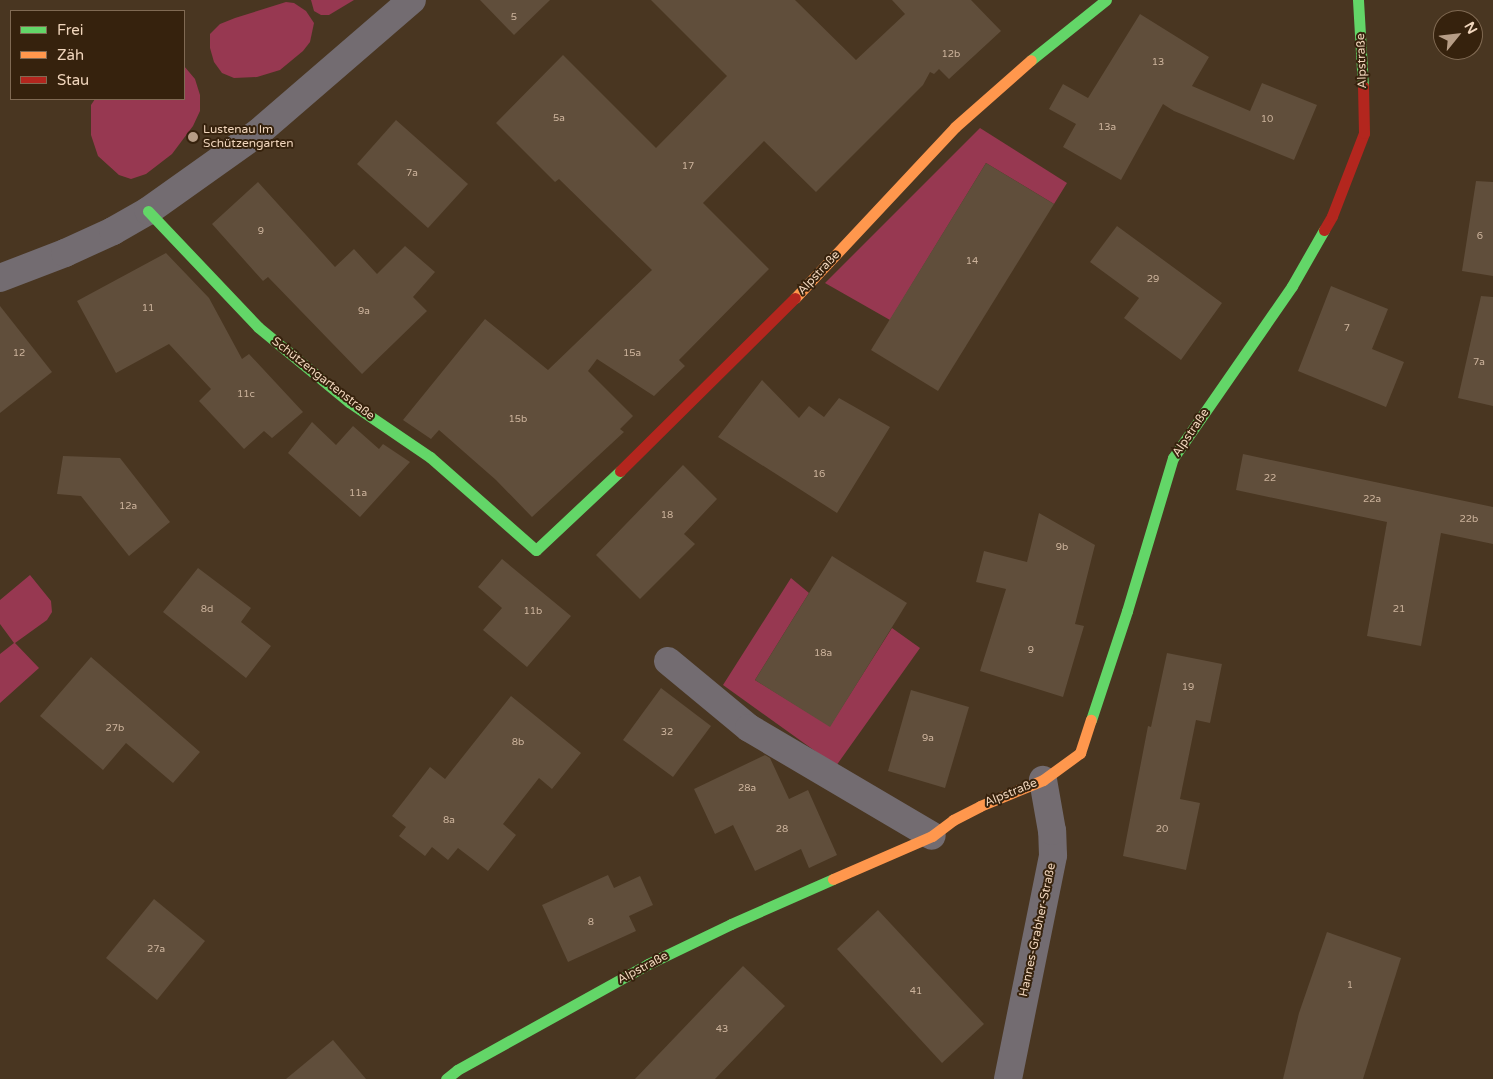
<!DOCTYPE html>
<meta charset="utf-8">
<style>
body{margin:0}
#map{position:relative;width:1493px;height:1079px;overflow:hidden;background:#493621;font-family:"Varela Round",sans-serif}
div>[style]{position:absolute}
.green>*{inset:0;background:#973851}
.building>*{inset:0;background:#604e3b}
.street>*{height:28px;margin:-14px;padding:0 14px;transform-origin:14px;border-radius:14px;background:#736c71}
.fast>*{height:11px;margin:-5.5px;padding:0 5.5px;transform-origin:5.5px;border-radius:5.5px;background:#63d668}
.slow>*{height:11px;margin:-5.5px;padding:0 5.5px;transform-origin:5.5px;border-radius:5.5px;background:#ff974d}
.jam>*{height:11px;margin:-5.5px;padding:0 5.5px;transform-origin:5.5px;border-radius:5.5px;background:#b3261e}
.dots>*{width:14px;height:14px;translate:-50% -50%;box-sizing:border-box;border:2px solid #36220d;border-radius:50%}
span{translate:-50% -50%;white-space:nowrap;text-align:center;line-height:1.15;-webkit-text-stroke:4px #36220d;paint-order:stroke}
.number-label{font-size:10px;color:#ccb39c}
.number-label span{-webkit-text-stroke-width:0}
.street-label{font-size:12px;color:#f0d5bc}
.poi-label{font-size:12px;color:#f0d5bc}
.left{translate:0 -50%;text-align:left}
.legend{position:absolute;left:10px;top:10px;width:175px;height:90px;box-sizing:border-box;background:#36220d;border:1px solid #806a53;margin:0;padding:6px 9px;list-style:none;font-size:15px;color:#f0d5bc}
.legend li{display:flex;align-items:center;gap:10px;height:25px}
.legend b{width:25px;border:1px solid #806a53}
.north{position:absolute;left:1433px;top:10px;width:50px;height:50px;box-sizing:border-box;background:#36220d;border:1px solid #806a53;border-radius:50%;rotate:61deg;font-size:14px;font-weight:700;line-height:20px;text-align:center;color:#f0d5bc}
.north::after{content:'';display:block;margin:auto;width:18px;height:22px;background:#b69d86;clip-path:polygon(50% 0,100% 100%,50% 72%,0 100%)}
</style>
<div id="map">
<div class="green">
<i style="clip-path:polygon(311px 0,354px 0,329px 15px,321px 15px,314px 11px)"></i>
<i style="clip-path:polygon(286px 2px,294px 3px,306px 11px,314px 23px,310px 42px,303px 51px,280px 70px,257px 77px,234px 78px,222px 73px,214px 62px,210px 48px,210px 34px,220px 24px,235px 18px)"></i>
<i style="clip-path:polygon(184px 66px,195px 79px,200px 95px,200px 111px,193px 126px,172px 154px,146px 174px,131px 179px,119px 175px,98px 156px,91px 135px,91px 105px,95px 99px,184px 99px)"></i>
<i style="clip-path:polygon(980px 128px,1067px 183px,1054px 204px,986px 163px,890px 320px,825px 283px)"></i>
<i style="clip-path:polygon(30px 575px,51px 601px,52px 612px,47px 620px,15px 643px,39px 668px,0 703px,0 654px,14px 643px,0 624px,0 600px)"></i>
<i style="clip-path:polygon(791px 578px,809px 593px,755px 680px,830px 726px,892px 628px,920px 648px,836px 766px,723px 685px)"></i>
</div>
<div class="building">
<i style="clip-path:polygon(480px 0,550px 0,514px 35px)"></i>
<i style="clip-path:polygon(651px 0,795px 0,856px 60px,905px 14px,892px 0,971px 0,1001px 31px,949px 79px,939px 69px,934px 74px,930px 72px,923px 85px,816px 192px,764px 141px,703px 203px,769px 269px,679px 360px,685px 366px,654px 396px,597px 359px,588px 371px,633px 416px,620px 429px,624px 432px,532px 517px,496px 480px,439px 430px,431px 439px,403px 420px,485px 319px,548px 370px,652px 270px,559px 179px,555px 182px,496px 123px,563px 55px,656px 148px,727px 76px)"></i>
<i style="clip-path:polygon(1140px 14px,1209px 57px,1192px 86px,1250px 111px,1262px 83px,1317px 105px,1294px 160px,1174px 111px,1163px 104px,1121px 180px,1063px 147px,1076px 124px,1049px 109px,1063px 84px,1088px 98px)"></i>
<i style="clip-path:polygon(396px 120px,468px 184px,428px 228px,357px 164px)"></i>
<i style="clip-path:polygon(986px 163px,1054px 204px,938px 391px,871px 350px)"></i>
<i style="clip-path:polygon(1476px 181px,1493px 182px,1493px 276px,1462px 271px)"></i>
<i style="clip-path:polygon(258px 182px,335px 267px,354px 249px,377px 274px,405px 246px,435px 272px,413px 297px,427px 311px,362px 374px,268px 277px,263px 281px,212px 224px)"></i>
<i style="clip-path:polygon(1117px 226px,1222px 303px,1181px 360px,1124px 318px,1139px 298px,1090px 262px)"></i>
<i style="clip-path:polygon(166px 253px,209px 298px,242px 359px,249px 354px,303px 412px,272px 438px,264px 431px,244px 449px,199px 401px,211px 389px,169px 344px,116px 373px,77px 301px)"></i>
<i style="clip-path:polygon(1331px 286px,1388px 309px,1372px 349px,1404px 362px,1386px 407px,1298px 371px)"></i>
<i style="clip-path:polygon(1481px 296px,1493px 297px,1493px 406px,1458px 398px)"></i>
<i style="clip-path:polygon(0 306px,52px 372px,0 413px)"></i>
<i style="clip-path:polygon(762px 380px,799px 418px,809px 406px,824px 417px,839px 398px,890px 427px,837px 513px,718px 437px)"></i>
<i style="clip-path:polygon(312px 422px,336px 445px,353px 426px,379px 449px,383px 444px,410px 462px,360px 517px,288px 453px)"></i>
<i style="clip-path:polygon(1243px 454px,1493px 507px,1493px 544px,1441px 533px,1421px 646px,1367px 636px,1387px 522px,1236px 490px)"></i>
<i style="clip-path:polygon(63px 456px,120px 458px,170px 522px,129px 556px,81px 496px,57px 494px)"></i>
<i style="clip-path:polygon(683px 465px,717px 499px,684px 534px,695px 544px,640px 599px,596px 555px)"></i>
<i style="clip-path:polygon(1039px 513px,1095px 545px,1075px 624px,1084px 626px,1063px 697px,980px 671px,1006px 589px,976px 582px,984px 551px,1027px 562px)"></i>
<i style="clip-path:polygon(832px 556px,907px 603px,830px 727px,755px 680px)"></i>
<i style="clip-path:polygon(502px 559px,571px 616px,527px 667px,483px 630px,502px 608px,478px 587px)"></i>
<i style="clip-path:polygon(198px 568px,251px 608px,241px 622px,271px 646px,246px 678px,163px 612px)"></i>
<i style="clip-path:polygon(1167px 653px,1222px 664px,1210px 723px,1196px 720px,1180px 799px,1200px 803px,1186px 870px,1123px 856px,1148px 726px,1151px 727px)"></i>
<i style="clip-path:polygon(91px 657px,200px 752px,173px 783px,126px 743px,103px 770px,40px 716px)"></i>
<i style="clip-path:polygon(661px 688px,711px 726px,673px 777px,623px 740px)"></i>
<i style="clip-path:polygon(911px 690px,969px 707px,945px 788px,888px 771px)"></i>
<i style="clip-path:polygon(511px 696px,581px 753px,552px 789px,539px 778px,503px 824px,516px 835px,488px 871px,458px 848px,448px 860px,432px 847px,425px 856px,399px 836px,406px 827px,392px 816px,430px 767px,445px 779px)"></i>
<i style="clip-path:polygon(765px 755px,770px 758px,789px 799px,808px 790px,837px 855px,809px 868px,801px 849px,755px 871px,733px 825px,715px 834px,694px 789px)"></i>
<i style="clip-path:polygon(608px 875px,614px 888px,640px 876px,653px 905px,629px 916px,636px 931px,568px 962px,542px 905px)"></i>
<i style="clip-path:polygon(154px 899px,205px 941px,157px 1000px,106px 958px)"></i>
<i style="clip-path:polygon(878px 910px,984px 1024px,942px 1063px,837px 949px)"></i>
<i style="clip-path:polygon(1327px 932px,1401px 958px,1363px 1079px,1283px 1079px,1299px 1013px)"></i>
<i style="clip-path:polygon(743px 966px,785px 1006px,715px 1079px,635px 1079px)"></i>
<i style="clip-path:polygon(333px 1040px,366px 1079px,286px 1079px)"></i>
</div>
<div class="street">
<i style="left:0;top:278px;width:70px;rotate:-21deg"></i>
<i style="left:65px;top:253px;width:53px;rotate:-24.6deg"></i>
<i style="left:113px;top:231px;width:40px;rotate:-29.7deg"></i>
<i style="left:148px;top:211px;width:136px;rotate:-35.4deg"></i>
<i style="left:259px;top:132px;width:202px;rotate:-40.8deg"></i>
<i style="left:668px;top:661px;width:105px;rotate:39.6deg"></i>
<i style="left:749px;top:728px;width:212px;rotate:30.5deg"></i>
<i style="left:1008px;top:1079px;width:228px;rotate:-78.6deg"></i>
<i style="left:1053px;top:855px;width:24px;rotate:-92deg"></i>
<i style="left:1052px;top:831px;width:52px;rotate:-100deg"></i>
</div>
<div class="fast">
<i style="left:1358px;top:0;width:86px;rotate:86.7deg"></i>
<i style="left:1031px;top:60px;width:96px;rotate:-38.7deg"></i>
<i style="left:148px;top:211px;width:160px;rotate:46.5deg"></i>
<i style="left:258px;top:327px;width:118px;rotate:39.5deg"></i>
<i style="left:349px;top:402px;width:98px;rotate:34.2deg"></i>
<i style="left:430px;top:457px;width:141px;rotate:41.3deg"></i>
<i style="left:536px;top:550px;width:115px;rotate:-43.2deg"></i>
<i style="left:1091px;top:720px;width:115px;rotate:-71.7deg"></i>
<i style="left:1127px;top:611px;width:160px;rotate:-73.3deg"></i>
<i style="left:1173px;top:458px;width:209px;rotate:-55.3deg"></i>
<i style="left:1292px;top:286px;width:64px;rotate:-60.3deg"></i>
<i style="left:446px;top:1079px;width:14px;rotate:-39deg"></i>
<i style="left:457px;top:1070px;width:218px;rotate:-29deg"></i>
<i style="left:648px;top:964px;width:92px;rotate:-25.7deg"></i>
<i style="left:731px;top:924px;width:111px;rotate:-23.8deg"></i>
</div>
<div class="slow">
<i style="left:795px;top:298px;width:234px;rotate:-46.9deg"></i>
<i style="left:955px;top:127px;width:101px;rotate:-41.4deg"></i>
<i style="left:833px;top:879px;width:108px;rotate:-23.5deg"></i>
<i style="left:932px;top:836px;width:26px;rotate:-37deg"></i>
<i style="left:953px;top:820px;width:30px;rotate:-27deg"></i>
<i style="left:980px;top:806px;width:68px;rotate:-22.4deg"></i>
<i style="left:1043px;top:780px;width:46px;rotate:-36.1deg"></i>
<i style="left:1080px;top:753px;width:35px;rotate:-72deg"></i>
</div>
<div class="jam">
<i style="left:1324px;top:230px;width:16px;rotate:-60deg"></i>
<i style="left:1332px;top:216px;width:89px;rotate:-68.9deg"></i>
<i style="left:1364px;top:133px;width:47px;rotate:-91.2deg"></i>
<i style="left:620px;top:471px;width:246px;rotate:-44.7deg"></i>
</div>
<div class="dots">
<i style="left:193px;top:137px;background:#b69d86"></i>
</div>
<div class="number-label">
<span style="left:514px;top:18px">5</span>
<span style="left:951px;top:55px">12b</span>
<span style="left:1158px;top:63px">13</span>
<span style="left:559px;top:119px">5a</span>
<span style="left:1267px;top:120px">10</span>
<span style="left:1107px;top:128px">13a</span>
<span style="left:688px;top:167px">17</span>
<span style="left:412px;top:174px">7a</span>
<span style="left:261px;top:232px">9</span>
<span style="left:1480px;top:237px">6</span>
<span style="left:972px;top:262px">14</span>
<span style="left:1153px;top:280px">29</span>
<span style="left:148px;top:309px">11</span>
<span style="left:364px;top:312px">9a</span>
<span style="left:1347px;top:329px">7</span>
<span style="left:19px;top:354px">12</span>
<span style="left:632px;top:354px">15a</span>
<span style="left:1479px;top:363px">7a</span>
<span style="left:246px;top:395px">11c</span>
<span style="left:518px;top:420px">15b</span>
<span style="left:819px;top:475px">16</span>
<span style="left:1270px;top:479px">22</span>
<span style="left:358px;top:494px">11a</span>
<span style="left:1372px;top:500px">22a</span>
<span style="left:128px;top:507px">12a</span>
<span style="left:667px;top:516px">18</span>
<span style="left:1469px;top:520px">22b</span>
<span style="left:1062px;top:548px">9b</span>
<span style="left:207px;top:610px">8d</span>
<span style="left:1399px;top:610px">21</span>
<span style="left:533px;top:612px">11b</span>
<span style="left:1031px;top:651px">9</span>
<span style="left:823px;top:654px">18a</span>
<span style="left:1188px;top:688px">19</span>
<span style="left:115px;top:729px">27b</span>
<span style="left:667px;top:733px">32</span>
<span style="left:928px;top:739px">9a</span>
<span style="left:518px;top:743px">8b</span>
<span style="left:747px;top:789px">28a</span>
<span style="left:449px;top:821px">8a</span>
<span style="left:782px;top:830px">28</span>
<span style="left:1162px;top:830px">20</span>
<span style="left:591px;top:923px">8</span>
<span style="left:156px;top:950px">27a</span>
<span style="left:1350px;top:986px">1</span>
<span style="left:916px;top:992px">41</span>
<span style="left:722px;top:1030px">43</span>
</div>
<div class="street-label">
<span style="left:1362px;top:61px;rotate:-92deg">Alpstraße</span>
<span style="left:819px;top:273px;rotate:-47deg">Alpstraße</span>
<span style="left:323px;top:379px;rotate:38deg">Schützengartenstraße</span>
<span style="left:1191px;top:433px;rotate:-56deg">Alpstraße</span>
<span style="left:1011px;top:793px;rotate:-22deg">Alpstraße</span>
<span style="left:1038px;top:930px;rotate:-78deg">Hannes-Grabher-Straße</span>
<span style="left:643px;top:968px;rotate:-28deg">Alpstraße</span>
</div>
<div class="poi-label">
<span class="left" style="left:203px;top:137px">Lustenau Im<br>Schützengarten</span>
</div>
<ul class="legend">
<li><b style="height:6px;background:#63d668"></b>Frei</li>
<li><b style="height:6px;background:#ff974d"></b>Zäh</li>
<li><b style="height:6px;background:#b3261e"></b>Stau</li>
</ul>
<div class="north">N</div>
</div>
